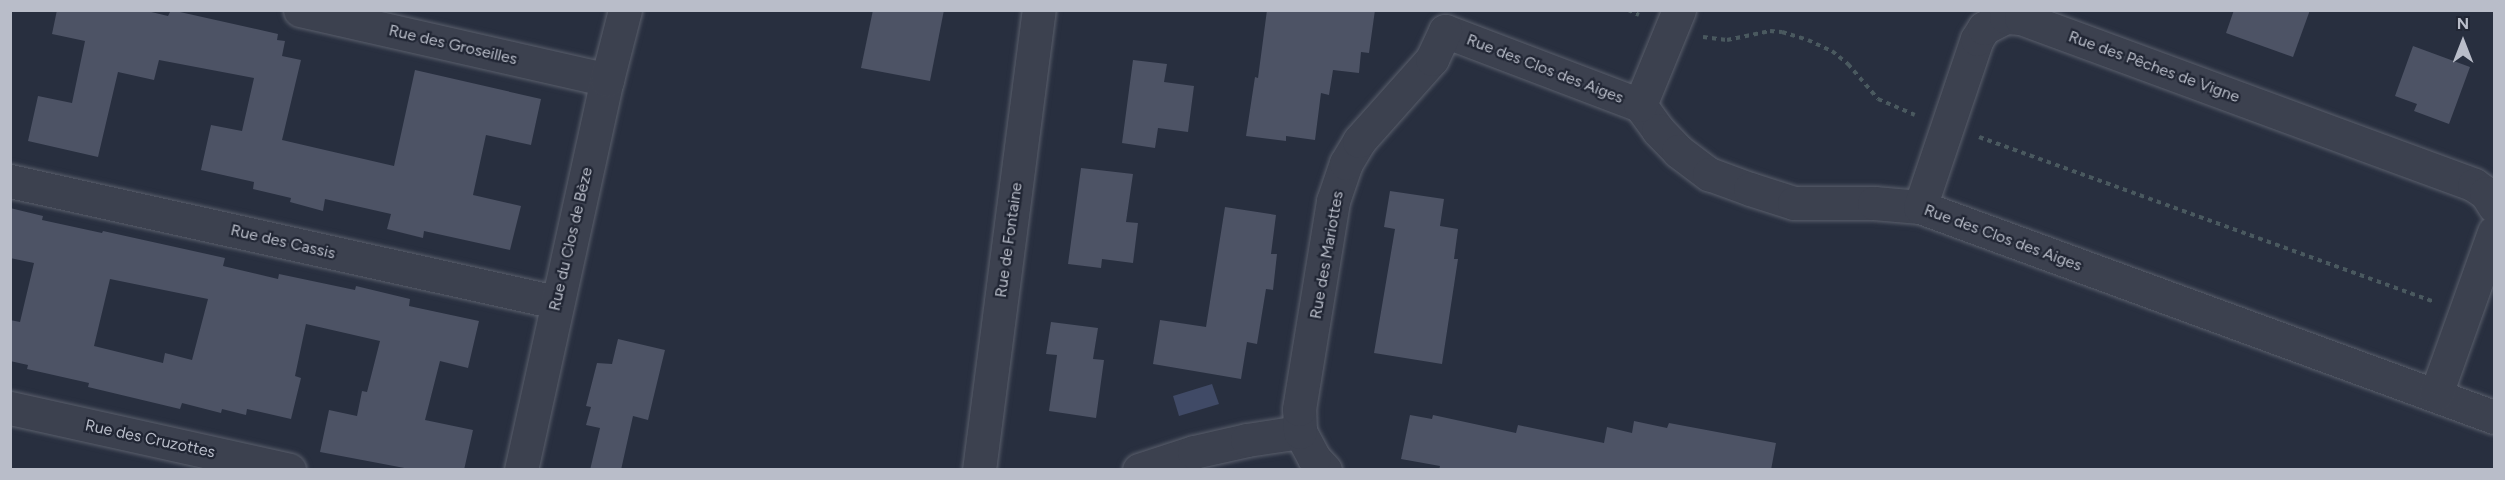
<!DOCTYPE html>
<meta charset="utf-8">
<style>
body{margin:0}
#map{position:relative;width:2505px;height:480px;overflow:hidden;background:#282f3f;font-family:Figtree,sans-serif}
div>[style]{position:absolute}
.water>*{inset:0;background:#404a66}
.building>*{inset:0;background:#4d5365}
.path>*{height:4px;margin-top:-2px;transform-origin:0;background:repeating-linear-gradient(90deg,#4a595f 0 4.5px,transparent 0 9px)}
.roads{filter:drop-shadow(0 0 2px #5a5f6c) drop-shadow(0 0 2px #5a5f6c)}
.minor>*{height:33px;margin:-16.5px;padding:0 16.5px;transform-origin:16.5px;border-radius:16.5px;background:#3c414f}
span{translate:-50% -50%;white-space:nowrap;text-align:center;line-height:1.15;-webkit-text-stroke:4.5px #212634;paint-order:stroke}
.street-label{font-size:16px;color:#b9bdc9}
.frame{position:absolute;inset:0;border:12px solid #b9bdc9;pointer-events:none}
.north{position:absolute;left:2433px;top:12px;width:60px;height:60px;-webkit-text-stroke:4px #212634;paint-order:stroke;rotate:0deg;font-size:16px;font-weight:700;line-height:24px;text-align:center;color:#b9bdc9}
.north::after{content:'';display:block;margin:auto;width:21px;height:27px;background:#b9bdc9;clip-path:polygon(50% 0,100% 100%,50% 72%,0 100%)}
</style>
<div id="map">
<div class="water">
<i style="clip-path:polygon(1212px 384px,1219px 404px,1179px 416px,1173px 396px)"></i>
</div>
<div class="building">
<i style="clip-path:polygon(57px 10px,143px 10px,168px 16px,171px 10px,278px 34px,277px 40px,285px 41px,282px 56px,301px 60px,282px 140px,394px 166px,415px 70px,541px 99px,531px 145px,486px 135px,473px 195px,521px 206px,510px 250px,424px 231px,423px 238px,387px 229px,391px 214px,325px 199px,323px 211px,290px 202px,291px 198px,253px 189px,254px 182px,201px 170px,211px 125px,242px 131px,254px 78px,159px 60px,154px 80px,118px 72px,98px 157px,28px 141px,38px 96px,72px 103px,85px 41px,52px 34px)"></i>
<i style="clip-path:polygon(873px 10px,944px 10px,930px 81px,861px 68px)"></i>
<i style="clip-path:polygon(1267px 10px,1375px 10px,1369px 53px,1361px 52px,1359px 73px,1333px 70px,1329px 95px,1321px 93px,1315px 140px,1286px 136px,1286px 141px,1246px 136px,1255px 77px,1258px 78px)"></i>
<i style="clip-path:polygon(2234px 10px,2310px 10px,2293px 57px,2226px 33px)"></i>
<i style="clip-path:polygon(2413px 46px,2470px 67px,2449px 124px,2414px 111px,2417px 104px,2395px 96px)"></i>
<i style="clip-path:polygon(1133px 60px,1167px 64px,1164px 82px,1194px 86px,1188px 132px,1158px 128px,1155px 148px,1122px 143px)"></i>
<i style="clip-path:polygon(1081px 168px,1133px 174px,1126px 222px,1138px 223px,1133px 263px,1102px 259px,1101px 268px,1068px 264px)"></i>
<i style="clip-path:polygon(1390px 191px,1444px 199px,1440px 226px,1458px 229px,1454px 259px,1458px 259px,1442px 364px,1374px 353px,1395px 229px,1384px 227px)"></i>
<i style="clip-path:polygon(1225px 207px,1276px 215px,1271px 254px,1277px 254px,1273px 290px,1266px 289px,1257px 344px,1247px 342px,1241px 379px,1153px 364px,1160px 320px,1206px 327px)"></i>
<i style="clip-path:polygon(evenodd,10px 208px,43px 216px,42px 220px,102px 233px,103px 231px,225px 258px,223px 266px,278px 279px,279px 274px,355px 290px,356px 286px,410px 299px,409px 306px,479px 321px,468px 368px,440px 361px,425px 420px,473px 430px,464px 470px,415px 470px,320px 452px,329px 410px,357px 416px,362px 391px,367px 392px,380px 341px,306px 324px,295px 376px,301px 378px,291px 419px,247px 409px,246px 415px,222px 409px,221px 413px,182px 403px,180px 409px,88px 387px,89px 383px,27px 369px,28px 365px,10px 361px,10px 320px,20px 322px,34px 263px,10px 258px,10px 208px,110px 279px,208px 299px,192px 360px,165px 353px,163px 363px,94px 346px,110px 279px)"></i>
<i style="clip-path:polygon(1051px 322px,1098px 328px,1093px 359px,1104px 360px,1096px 418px,1049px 411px,1057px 355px,1046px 354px)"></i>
<i style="clip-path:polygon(618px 339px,665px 350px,648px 420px,633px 416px,621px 470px,590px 470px,600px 428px,586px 425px,591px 407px,586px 406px,597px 363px,612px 364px)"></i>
<i style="clip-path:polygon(1410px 415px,1432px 419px,1433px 415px,1516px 433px,1518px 425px,1604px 443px,1607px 427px,1632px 433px,1634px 421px,1667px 428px,1669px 423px,1776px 443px,1771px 470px,1439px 470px,1440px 466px,1401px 459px)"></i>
</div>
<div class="path">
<i style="left:1628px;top:10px;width:12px;rotate:24deg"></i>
<i style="left:1703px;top:37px;width:24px;rotate:7deg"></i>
<i style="left:1727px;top:40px;width:44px;rotate:-11.8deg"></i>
<i style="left:1770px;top:31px;width:12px;rotate:5deg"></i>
<i style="left:1782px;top:32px;width:27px;rotate:17deg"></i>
<i style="left:1808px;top:40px;width:26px;rotate:25deg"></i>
<i style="left:1832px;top:51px;width:21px;rotate:39deg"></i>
<i style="left:1848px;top:64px;width:46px;rotate:49.4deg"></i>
<i style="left:1878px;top:99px;width:40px;rotate:23.4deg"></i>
<i style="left:1979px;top:137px;width:485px;rotate:19.9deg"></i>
</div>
<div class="roads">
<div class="minor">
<i style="left:300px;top:10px;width:315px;rotate:12.8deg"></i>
<i style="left:1445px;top:31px;width:209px;rotate:20.8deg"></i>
<i style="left:1640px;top:105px;width:31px;rotate:54deg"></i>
<i style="left:1658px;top:130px;width:29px;rotate:46deg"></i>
<i style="left:1678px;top:151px;width:39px;rotate:37deg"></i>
<i style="left:1709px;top:174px;width:44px;rotate:20.1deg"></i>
<i style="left:1750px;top:189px;width:46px;rotate:17.7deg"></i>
<i style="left:1794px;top:203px;width:80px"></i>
<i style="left:1874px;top:203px;width:46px;rotate:5deg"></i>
<i style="left:1920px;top:207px;width:611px;rotate:20.1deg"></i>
<i style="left:1640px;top:105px;width:103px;rotate:-67.7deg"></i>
<i style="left:10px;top:181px;width:559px;rotate:12.5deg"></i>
<i style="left:1920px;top:207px;width:177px;rotate:-71.3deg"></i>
<i style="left:1977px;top:39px;width:13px;rotate:-58deg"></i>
<i style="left:1984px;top:28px;width:25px;rotate:-27deg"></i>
<i style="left:2006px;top:17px;width:15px;rotate:4deg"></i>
<i style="left:2021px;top:18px;width:483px;rotate:20.2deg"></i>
<i style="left:2474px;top:185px;width:14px;rotate:34deg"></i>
<i style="left:2486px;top:193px;width:15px;rotate:58deg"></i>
<i style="left:2436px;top:394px;width:172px;rotate:-70.3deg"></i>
<i style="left:10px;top:408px;width:286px;rotate:12.5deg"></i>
<i style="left:521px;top:470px;width:399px;rotate:-77.6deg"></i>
<i style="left:607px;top:80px;width:72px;rotate:-75.6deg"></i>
<i style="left:979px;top:470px;width:464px;rotate:-82.6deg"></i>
<i style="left:1139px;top:470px;width:58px;rotate:-18.1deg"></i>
<i style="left:1194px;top:452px;width:54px;rotate:-12.8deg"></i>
<i style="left:1247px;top:440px;width:54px;rotate:-8.6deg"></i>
<i style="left:1325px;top:470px;width:16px;rotate:-133deg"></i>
<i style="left:1314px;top:458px;width:30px;rotate:-118deg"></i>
<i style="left:1300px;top:432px;width:23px;rotate:-92deg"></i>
<i style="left:1299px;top:409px;width:211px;rotate:-80.7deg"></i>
<i style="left:1333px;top:201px;width:40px;rotate:-71.1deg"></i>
<i style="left:1346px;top:163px;width:26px;rotate:-59deg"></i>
<i style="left:1359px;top:141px;width:110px;rotate:-48.3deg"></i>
<i style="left:1432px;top:59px;width:31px;rotate:-65deg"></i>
</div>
</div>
<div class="street-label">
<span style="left:453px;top:45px;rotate:13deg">Rue des Groseilles</span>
<span style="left:2154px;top:67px;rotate:20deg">Rue des Pêches de Vigne</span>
<span style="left:1545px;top:69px;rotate:21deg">Rue des Clos des Aiges</span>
<span style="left:2003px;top:238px;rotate:20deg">Rue des Clos des Aiges</span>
<span style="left:571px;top:239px;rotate:-77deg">Rue du Clos de Bèze</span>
<span style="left:1009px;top:240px;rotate:-82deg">Rue de Fontaine</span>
<span style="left:283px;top:242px;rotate:13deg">Rue des Cassis</span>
<span style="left:1327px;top:255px;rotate:-80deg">Rue des Mariottes</span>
<span style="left:150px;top:439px;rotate:12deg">Rue des Cruzottes</span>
</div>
<div class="frame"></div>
<div class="north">N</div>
</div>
